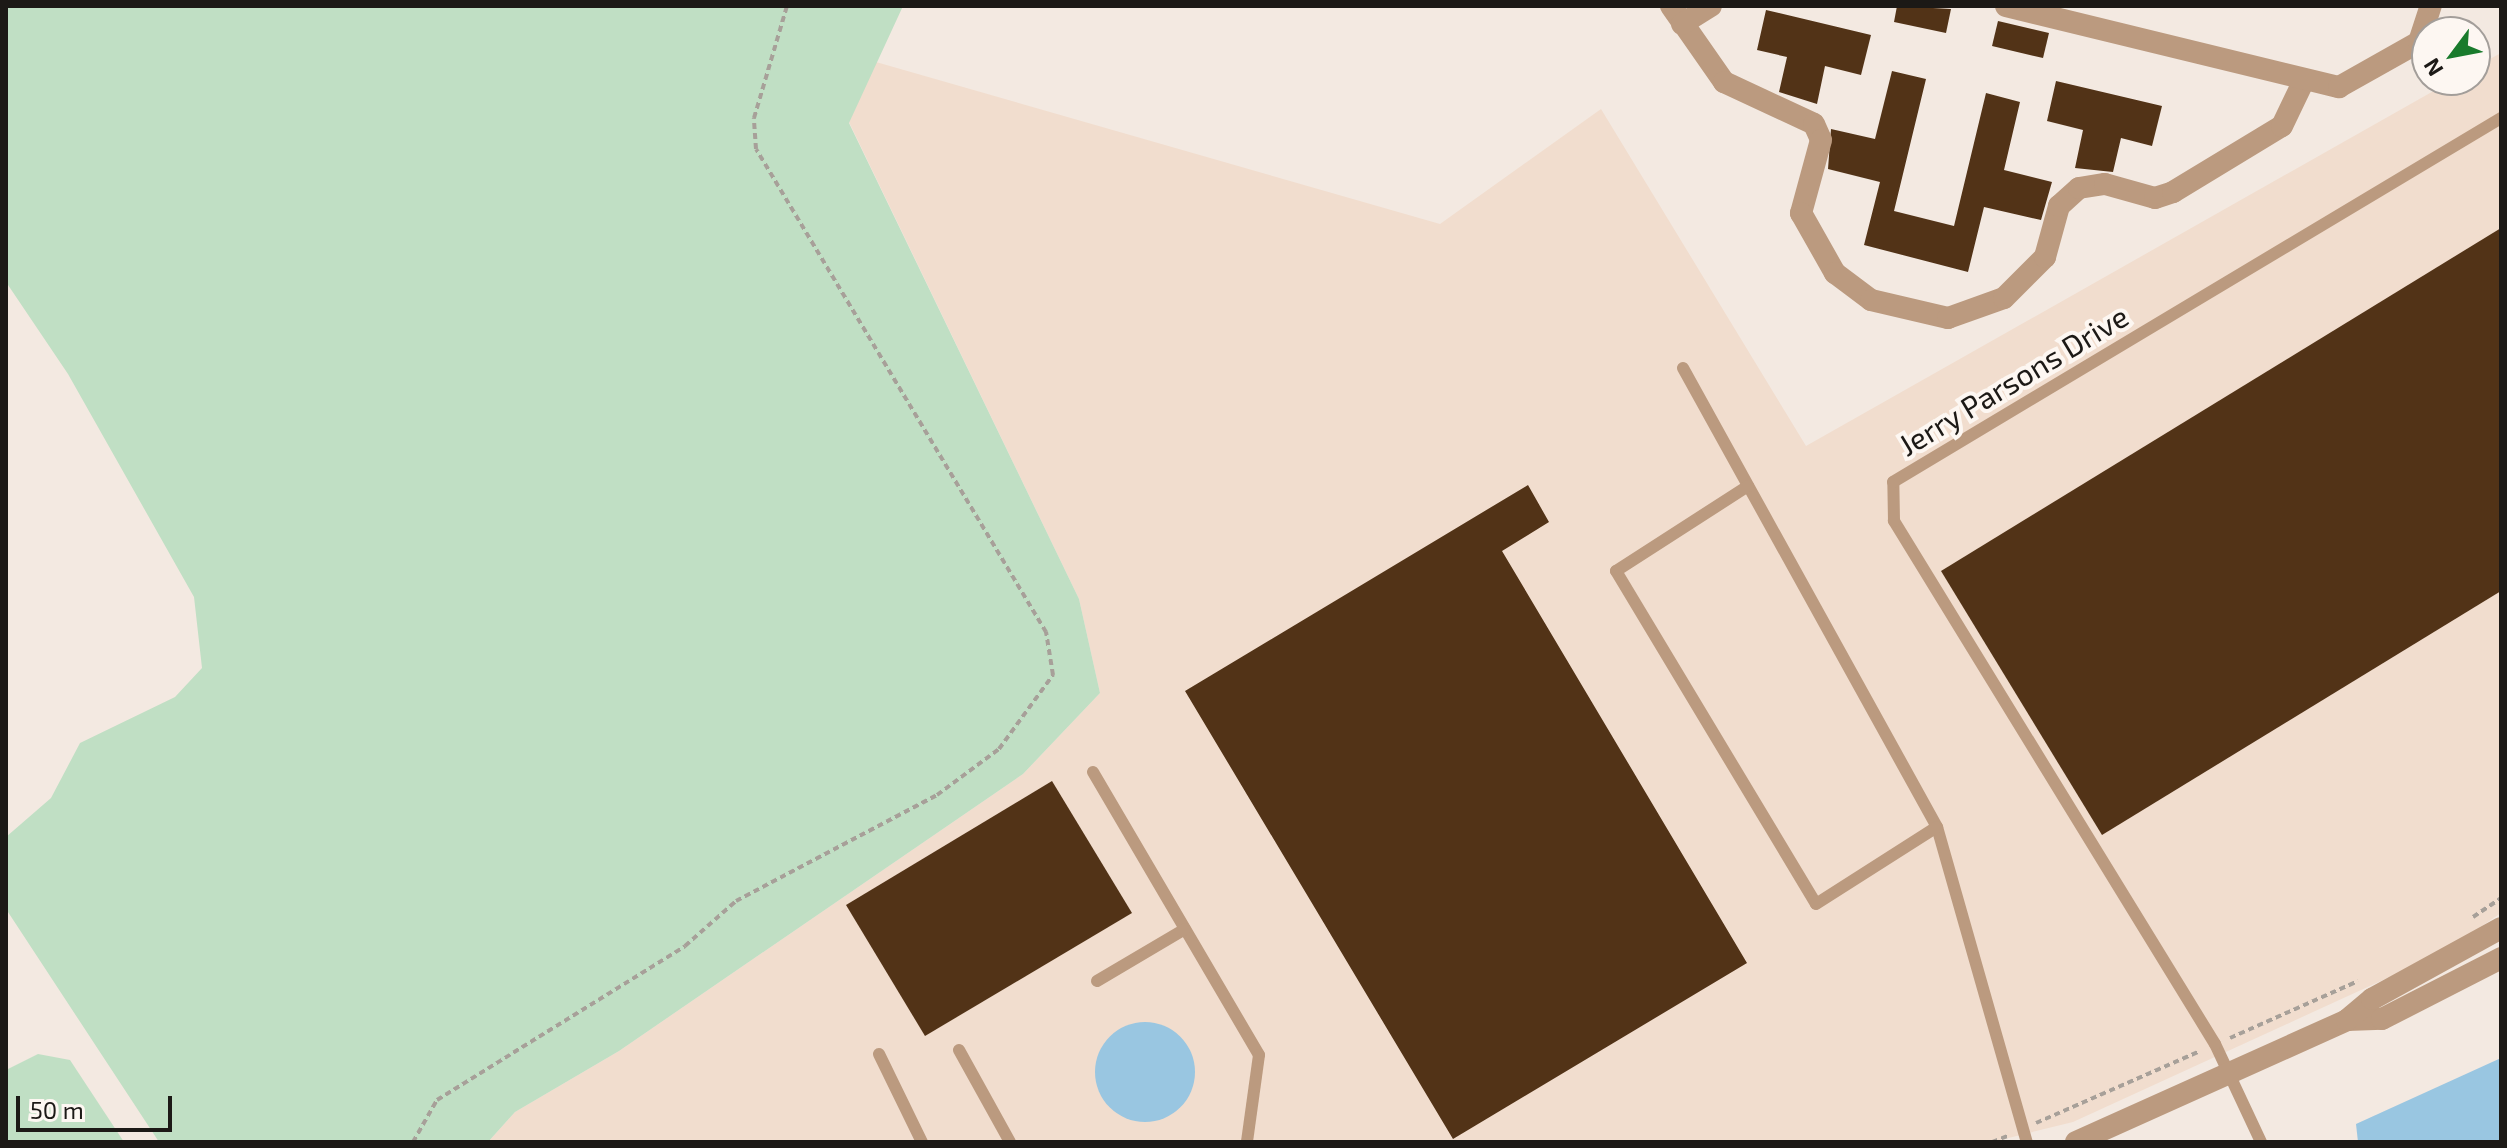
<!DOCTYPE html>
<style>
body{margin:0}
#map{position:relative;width:2507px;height:1148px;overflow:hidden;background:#f3e9e1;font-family:"Exo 2",sans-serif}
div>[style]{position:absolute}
.industrial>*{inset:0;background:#f1ddce}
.green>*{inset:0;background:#c0dfc4}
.water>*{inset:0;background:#99c6e1}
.round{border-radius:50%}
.building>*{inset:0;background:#523317}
.path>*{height:4px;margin-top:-2px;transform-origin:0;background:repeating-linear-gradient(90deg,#a7a099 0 6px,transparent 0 10px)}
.service>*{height:12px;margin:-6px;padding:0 6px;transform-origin:6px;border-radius:6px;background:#bb9a7f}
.minor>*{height:22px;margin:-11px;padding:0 11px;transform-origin:11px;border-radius:11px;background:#bb9a7f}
.tertiary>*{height:22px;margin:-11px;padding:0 11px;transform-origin:11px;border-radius:11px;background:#bb9a7f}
span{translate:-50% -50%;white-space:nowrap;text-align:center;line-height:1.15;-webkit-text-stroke:8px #fdf7f2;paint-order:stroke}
.street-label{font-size:30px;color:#1c1916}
.frame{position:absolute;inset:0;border:8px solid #1c1916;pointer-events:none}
.north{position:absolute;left:2411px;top:16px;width:80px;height:80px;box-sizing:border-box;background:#fdf7f2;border:2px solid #a39e9a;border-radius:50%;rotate:238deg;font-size:22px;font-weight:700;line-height:32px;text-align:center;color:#1c1916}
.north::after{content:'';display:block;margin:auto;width:28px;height:36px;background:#197b2c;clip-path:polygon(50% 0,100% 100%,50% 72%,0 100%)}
.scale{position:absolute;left:16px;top:1096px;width:156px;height:36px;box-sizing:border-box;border:4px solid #1c1916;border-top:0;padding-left:10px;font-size:24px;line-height:28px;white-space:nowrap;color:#1c1916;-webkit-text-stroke:6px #fdf7f2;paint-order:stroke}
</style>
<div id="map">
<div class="industrial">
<i style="clip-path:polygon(2501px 53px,2501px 913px,2444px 952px,2073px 1122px,1992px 1142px,488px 1142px,515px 1112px,619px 1051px,1023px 774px,1100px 693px,1079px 599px,849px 122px,876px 62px,1440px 224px,1601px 109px,1806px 446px,2453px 80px,2475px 80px,2475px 67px)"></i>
</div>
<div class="green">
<i style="clip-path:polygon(6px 6px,903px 6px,849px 123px,1079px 599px,1100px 693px,1023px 774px,619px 1051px,515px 1112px,488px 1142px,159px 1142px,6px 909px,6px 837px,51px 798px,80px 743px,175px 697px,202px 668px,194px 597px,68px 374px,6px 282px)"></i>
<i style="clip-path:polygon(38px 1054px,70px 1060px,124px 1142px,6px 1142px,6px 1070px)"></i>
</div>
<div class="water">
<i class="round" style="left:1095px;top:1022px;width:100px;height:100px"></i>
<i style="clip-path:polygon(2501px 1058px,2501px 1142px,2358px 1142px,2356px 1124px)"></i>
</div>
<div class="building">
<i style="clip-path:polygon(1897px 6px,1951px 9px,1946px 33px,1894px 22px)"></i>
<i style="clip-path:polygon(1766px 10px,1871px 35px,1861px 75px,1825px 66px,1817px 104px,1779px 92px,1787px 57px,1757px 50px)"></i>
<i style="clip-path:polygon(1998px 21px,2049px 33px,2043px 58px,1992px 46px)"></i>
<i style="clip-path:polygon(1892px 71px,1926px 79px,1894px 211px,1954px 226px,1986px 93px,2020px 102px,2004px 170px,2052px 182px,2041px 220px,1984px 207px,1968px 272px,1864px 245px,1880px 182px,1828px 169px,1831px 129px,1875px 139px)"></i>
<i style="clip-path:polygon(2056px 81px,2162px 106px,2152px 146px,2121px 138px,2113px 172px,2075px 168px,2083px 130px,2047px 121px)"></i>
<i style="clip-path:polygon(2501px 228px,2501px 591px,2102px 835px,1941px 571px)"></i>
<i style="clip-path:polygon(1528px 485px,1549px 522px,1502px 551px,1747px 963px,1453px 1139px,1185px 691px)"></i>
<i style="clip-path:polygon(1052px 781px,1132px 913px,925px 1036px,846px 905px)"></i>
</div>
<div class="path">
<i style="left:2473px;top:917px;width:34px;rotate:-34deg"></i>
<i style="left:2230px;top:1038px;width:140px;rotate:-24deg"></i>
<i style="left:2036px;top:1123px;width:179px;rotate:-23.7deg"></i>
<i style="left:413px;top:1142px;width:48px;rotate:-60.3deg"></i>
<i style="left:437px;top:1100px;width:292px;rotate:-31.8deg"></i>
<i style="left:685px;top:946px;width:68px;rotate:-41.4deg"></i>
<i style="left:736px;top:901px;width:227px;rotate:-27.8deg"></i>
<i style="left:937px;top:795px;width:77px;rotate:-36.6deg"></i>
<i style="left:999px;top:749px;width:92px;rotate:-53.9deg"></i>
<i style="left:1053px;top:675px;width:44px;rotate:-99.2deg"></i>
<i style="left:1046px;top:632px;width:563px;rotate:-120.98deg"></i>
<i style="left:756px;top:149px;width:31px;rotate:-94deg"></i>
<i style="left:754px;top:118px;width:117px;rotate:-73.6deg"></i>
<i style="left:1992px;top:1142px;width:19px;rotate:-21deg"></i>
</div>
<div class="service">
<i style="left:1683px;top:368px;width:525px;rotate:61.04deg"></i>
<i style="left:1937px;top:827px;width:328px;rotate:74.1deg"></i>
<i style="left:1748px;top:486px;width:157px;rotate:147.2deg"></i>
<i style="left:1616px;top:571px;width:388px;rotate:59deg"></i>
<i style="left:1816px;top:904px;width:143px;rotate:-32.5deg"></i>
<i style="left:1093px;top:772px;width:328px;rotate:59.6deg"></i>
<i style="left:1259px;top:1055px;width:88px;rotate:97.9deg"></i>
<i style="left:1097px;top:981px;width:102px;rotate:-30.6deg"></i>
<i style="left:959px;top:1050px;width:105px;rotate:61deg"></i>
<i style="left:879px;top:1054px;width:98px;rotate:64deg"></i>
<i style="left:2261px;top:1142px;width:108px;rotate:-115.1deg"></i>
<i style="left:2215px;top:1044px;width:614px;rotate:-121.54deg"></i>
<i style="left:1894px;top:521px;width:39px;rotate:-91deg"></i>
<i style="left:1893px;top:482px;width:709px;rotate:-30.91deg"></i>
</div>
<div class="minor">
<i style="left:1671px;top:6px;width:93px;rotate:55.1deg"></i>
<i style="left:1724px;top:82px;width:99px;rotate:25deg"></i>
<i style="left:1814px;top:124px;width:17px;rotate:66deg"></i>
<i style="left:1821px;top:140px;width:76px;rotate:105.3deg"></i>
<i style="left:1801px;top:213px;width:69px;rotate:60.5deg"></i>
<i style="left:1835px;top:273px;width:45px;rotate:36.9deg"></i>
<i style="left:1871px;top:300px;width:79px;rotate:13.2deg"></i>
<i style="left:1948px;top:318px;width:59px;rotate:-19.7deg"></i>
<i style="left:2004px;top:298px;width:58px;rotate:-45deg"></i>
<i style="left:2045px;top:257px;width:53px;rotate:-74.6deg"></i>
<i style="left:2059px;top:206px;width:27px;rotate:-42deg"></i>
<i style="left:2079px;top:188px;width:26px;rotate:-9deg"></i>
<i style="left:2105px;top:184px;width:52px;rotate:15.6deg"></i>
<i style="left:2155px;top:198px;width:19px;rotate:-18deg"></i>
<i style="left:2173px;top:192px;width:127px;rotate:-31.2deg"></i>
<i style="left:2282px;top:126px;width:51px;rotate:-64.4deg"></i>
<i style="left:2006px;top:6px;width:343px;rotate:13.7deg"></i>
<i style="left:2339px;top:87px;width:92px;rotate:-29.4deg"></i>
<i style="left:2419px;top:42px;width:38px;rotate:-72deg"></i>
<i style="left:1682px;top:24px;width:34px;rotate:-32deg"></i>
</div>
<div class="tertiary">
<i style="left:2347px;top:1020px;width:35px;rotate:-2deg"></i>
<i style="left:2382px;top:1019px;width:134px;rotate:-27.1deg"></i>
<i style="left:2076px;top:1142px;width:297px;rotate:-24.2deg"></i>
<i style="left:2347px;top:1020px;width:33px;rotate:-40deg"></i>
<i style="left:2372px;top:999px;width:147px;rotate:-28.8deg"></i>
</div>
<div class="street-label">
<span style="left:2013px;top:380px;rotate:-31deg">Jerry Parsons Drive</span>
</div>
<div class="frame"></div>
<div class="north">N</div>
<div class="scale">50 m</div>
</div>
